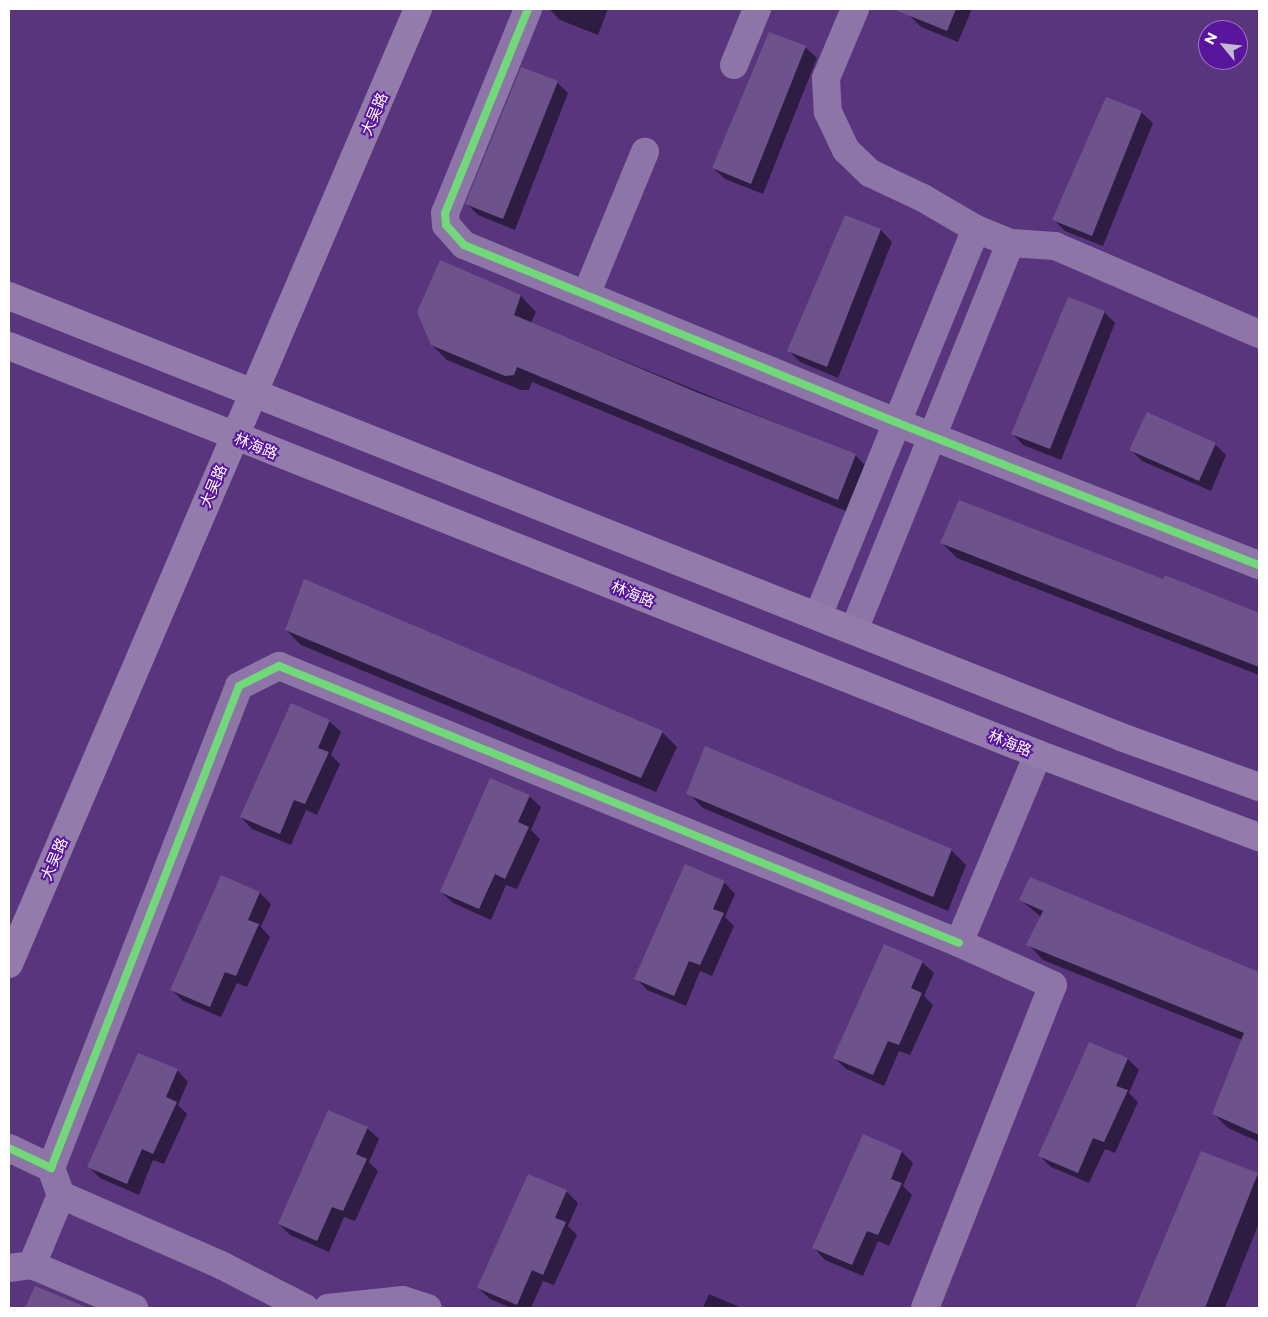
<!DOCTYPE html>
<meta charset="utf-8">
<style>
body{margin:0}
#map{position:relative;width:1268px;height:1317px;overflow:hidden;background:#59357e;font-family:Montserrat,"Noto Sans SC",sans-serif}
div>[style]{position:absolute}
.shadow>*{inset:0;background:#0007}
.building>*{inset:0;background:#6e528c}
.street>*{height:28px;margin:-14px;padding:0 14px;transform-origin:14px;border-radius:14px;background:#8e75a8}
.secondary>*{height:28px;margin:-14px;padding:0 14px;transform-origin:14px;border-radius:14px;background:#937bac}
.cycleway>*{height:8px;margin:-4px;padding:0 4px;transform-origin:4px;border-radius:4px;background:#71d979}
span{translate:-50% -50%;white-space:nowrap;text-align:center;line-height:1.15;-webkit-text-stroke:4px #59169d;paint-order:stroke}
.street-label{font-size:15px;color:#fff}
.frame{position:absolute;inset:0;border:10px solid #fff;pointer-events:none}
.north{position:absolute;left:1198px;top:20px;width:50px;height:50px;box-sizing:border-box;background:#59169d;border:1px solid #9b73c4;border-radius:50%;rotate:298deg;font-size:14px;font-weight:700;line-height:20px;text-align:center;color:#fff}
.north::after{content:'';display:block;margin:auto;width:18px;height:22px;background:#c5b8d2;clip-path:polygon(50% 0,100% 100%,50% 72%,0 100%)}
</style>
<div id="map">
<div class="shadow">
<i style="clip-path:polygon(549px 9px,608px 9px,598px 35px,560px 20px)"></i>
<i style="clip-path:polygon(912px 9px,972px 9px,958px 42px,921px 27px,909px 15px)"></i>
<i style="clip-path:polygon(805px 47px,817px 58px,763px 194px,725px 179px,713px 168px)"></i>
<i style="clip-path:polygon(557px 82px,568px 93px,515px 230px,478px 215px,467px 204px)"></i>
<i style="clip-path:polygon(1141px 112px,1153px 123px,1103px 246px,1065px 231px,1054px 220px)"></i>
<i style="clip-path:polygon(845px 216px,881px 230px,892px 242px,838px 378px,800px 362px,789px 351px)"></i>
<i style="clip-path:polygon(440px 262px,521px 296px,536px 312px,531px 323px,855px 455px,870px 470px,853px 514px,532px 382px,529px 390px,521px 390px,447px 360px,432px 345px)"></i>
<i style="clip-path:polygon(1104px 312px,1115px 323px,1061px 460px,1023px 445px,1012px 433px)"></i>
<i style="clip-path:polygon(1215px 444px,1226px 455px,1211px 491px,1142px 461px,1131px 450px)"></i>
<i style="clip-path:polygon(942px 543px,1164px 581px,1166px 577px,1259px 614px,1259px 675px,957px 558px)"></i>
<i style="clip-path:polygon(286px 630px,662px 732px,677px 747px,656px 792px,301px 645px)"></i>
<i style="clip-path:polygon(329px 721px,341px 732px,331px 755px,340px 764px,317px 815px,306px 810px,291px 845px,252px 829px,241px 817px)"></i>
<i style="clip-path:polygon(688px 793px,951px 850px,966px 865px,948px 911px,703px 808px)"></i>
<i style="clip-path:polygon(529px 796px,541px 807px,531px 830px,540px 839px,517px 889px,506px 885px,491px 920px,453px 903px,441px 892px)"></i>
<i style="clip-path:polygon(222px 877px,260px 893px,271px 904px,261px 927px,270px 937px,247px 987px,237px 983px,221px 1017px,183px 1001px,172px 990px)"></i>
<i style="clip-path:polygon(1030px 879px,1259px 973px,1259px 1142px,1228px 1128px,1213px 1113px,1242px 1040px,1043px 960px,1028px 944px,1041px 917px,1021px 900px)"></i>
<i style="clip-path:polygon(724px 882px,735px 894px,725px 917px,734px 926px,712px 976px,700px 971px,686px 1006px,647px 990px,636px 978px)"></i>
<i style="clip-path:polygon(922px 962px,934px 973px,924px 996px,933px 1005px,910px 1055px,899px 1051px,884px 1086px,846px 1069px,835px 1058px)"></i>
<i style="clip-path:polygon(1090px 1043px,1128px 1059px,1139px 1070px,1129px 1093px,1138px 1102px,1115px 1153px,1105px 1149px,1089px 1183px,1051px 1167px,1040px 1156px)"></i>
<i style="clip-path:polygon(177px 1070px,188px 1082px,178px 1105px,187px 1114px,164px 1164px,153px 1160px,139px 1195px,100px 1178px,89px 1167px)"></i>
<i style="clip-path:polygon(367px 1128px,379px 1139px,369px 1162px,378px 1171px,355px 1221px,344px 1217px,329px 1252px,290px 1235px,279px 1224px)"></i>
<i style="clip-path:polygon(864px 1136px,902px 1152px,913px 1163px,903px 1186px,912px 1195px,889px 1246px,878px 1241px,863px 1276px,825px 1260px,814px 1248px)"></i>
<i style="clip-path:polygon(1201px 1153px,1259px 1176px,1259px 1223px,1225px 1308px,1136px 1308px)"></i>
<i style="clip-path:polygon(566px 1191px,578px 1203px,568px 1226px,577px 1235px,554px 1285px,543px 1281px,531px 1308px,511px 1308px,490px 1299px,478px 1288px)"></i>
<i style="clip-path:polygon(36px 1288px,74px 1304px,78px 1308px,27px 1308px)"></i>
<i style="clip-path:polygon(709px 1294px,742px 1308px,703px 1308px)"></i>
</div>
<div class="building">
<i style="clip-path:polygon(893px 9px,956px 9px,947px 31px)"></i>
<i style="clip-path:polygon(769px 32px,806px 46px,751px 184px,712px 168px)"></i>
<i style="clip-path:polygon(521px 67px,558px 81px,503px 219px,465px 204px)"></i>
<i style="clip-path:polygon(1106px 97px,1142px 111px,1092px 236px,1052px 220px)"></i>
<i style="clip-path:polygon(845px 215px,881px 229px,827px 367px,787px 351px)"></i>
<i style="clip-path:polygon(440px 260px,521px 295px,514px 315px,696px 392px,856px 454px,838px 500px,517px 367px,514px 375px,505px 376px,431px 345px,417px 312px)"></i>
<i style="clip-path:polygon(1068px 297px,1105px 311px,1050px 449px,1011px 434px)"></i>
<i style="clip-path:polygon(1147px 412px,1216px 443px,1199px 481px,1129px 450px)"></i>
<i style="clip-path:polygon(959px 500px,1163px 579px,1165px 575px,1259px 613px,1259px 667px,940px 543px)"></i>
<i style="clip-path:polygon(304px 579px,663px 731px,641px 778px,285px 630px)"></i>
<i style="clip-path:polygon(291px 703px,330px 720px,318px 748px,329px 752px,305px 804px,294px 800px,280px 834px,240px 817px)"></i>
<i style="clip-path:polygon(705px 746px,952px 849px,933px 897px,686px 794px)"></i>
<i style="clip-path:polygon(490px 778px,530px 795px,518px 822px,529px 827px,505px 879px,495px 874px,479px 909px,440px 892px)"></i>
<i style="clip-path:polygon(685px 864px,725px 881px,713px 909px,724px 913px,700px 965px,689px 961px,674px 996px,634px 979px)"></i>
<i style="clip-path:polygon(221px 875px,260px 892px,248px 920px,259px 924px,236px 976px,225px 972px,210px 1007px,170px 990px)"></i>
<i style="clip-path:polygon(1030px 877px,1259px 972px,1259px 1135px,1212px 1114px,1244px 1033px,1026px 945px,1043px 911px,1019px 900px)"></i>
<i style="clip-path:polygon(884px 944px,923px 961px,911px 988px,922px 993px,899px 1045px,888px 1041px,873px 1075px,833px 1058px)"></i>
<i style="clip-path:polygon(1089px 1042px,1128px 1058px,1116px 1086px,1128px 1090px,1104px 1142px,1093px 1138px,1078px 1173px,1038px 1156px)"></i>
<i style="clip-path:polygon(138px 1053px,178px 1069px,166px 1097px,177px 1102px,153px 1154px,142px 1149px,127px 1184px,87px 1167px)"></i>
<i style="clip-path:polygon(328px 1110px,368px 1127px,356px 1154px,367px 1159px,343px 1211px,332px 1207px,317px 1241px,278px 1224px)"></i>
<i style="clip-path:polygon(863px 1134px,902px 1151px,891px 1179px,902px 1183px,878px 1235px,867px 1231px,852px 1265px,812px 1248px)"></i>
<i style="clip-path:polygon(1201px 1151px,1258px 1173px,1205px 1308px,1135px 1308px)"></i>
<i style="clip-path:polygon(528px 1174px,567px 1190px,555px 1218px,566px 1222px,543px 1275px,532px 1270px,517px 1305px,477px 1288px)"></i>
<i style="clip-path:polygon(35px 1286px,88px 1308px,25px 1308px)"></i>
</div>
<div class="street">
<i style="left:528px;top:9px;width:220px;rotate:112.1deg"></i>
<i style="left:445px;top:213px;width:12px;rotate:85deg"></i>
<i style="left:446px;top:225px;width:27px;rotate:48deg"></i>
<i style="left:464px;top:245px;width:469px;rotate:22.3deg"></i>
<i style="left:898px;top:423px;width:388px;rotate:21.5deg"></i>
<i style="left:855px;top:9px;width:75px;rotate:112.8deg"></i>
<i style="left:826px;top:78px;width:34px;rotate:87deg"></i>
<i style="left:828px;top:112px;width:42px;rotate:64.7deg"></i>
<i style="left:846px;top:150px;width:33px;rotate:44deg"></i>
<i style="left:870px;top:173px;width:59px;rotate:25.3deg"></i>
<i style="left:923px;top:198px;width:61px;rotate:30.3deg"></i>
<i style="left:976px;top:229px;width:37px;rotate:22deg"></i>
<i style="left:1010px;top:243px;width:45px;rotate:3.8deg"></i>
<i style="left:1055px;top:246px;width:222px;rotate:23.3deg"></i>
<i style="left:734px;top:65px;width:61px;rotate:-67.7deg"></i>
<i style="left:586px;top:295px;width:155px;rotate:-67.6deg"></i>
<i style="left:818px;top:616px;width:418px;rotate:-67.8deg"></i>
<i style="left:854px;top:630px;width:417px;rotate:-68deg"></i>
<i style="left:9px;top:1148px;width:47px;rotate:25.5deg"></i>
<i style="left:51px;top:1168px;width:517px;rotate:-68.69deg"></i>
<i style="left:239px;top:686px;width:45px;rotate:-26.6deg"></i>
<i style="left:279px;top:666px;width:734px;rotate:22.16deg"></i>
<i style="left:51px;top:1168px;width:29px;rotate:70deg"></i>
<i style="left:61px;top:1195px;width:175px;rotate:23.6deg"></i>
<i style="left:221px;top:1265px;width:94px;rotate:27.1deg"></i>
<i style="left:32px;top:1265px;width:76px;rotate:-67.5deg"></i>
<i style="left:9px;top:1268px;width:23px;rotate:-7deg"></i>
<i style="left:32px;top:1265px;width:111px;rotate:22.9deg"></i>
<i style="left:328px;top:1308px;width:75px;rotate:-6.1deg"></i>
<i style="left:403px;top:1300px;width:26px;rotate:18deg"></i>
<i style="left:925px;top:1308px;width:347px;rotate:-68.4deg"></i>
<i style="left:1053px;top:985px;width:103px;rotate:-155.9deg"></i>
<i style="left:959px;top:943px;width:205px;rotate:-67.3deg"></i>
</div>
<div class="secondary">
<i style="left:9px;top:296px;width:1196px;rotate:21.63deg"></i>
<i style="left:1121px;top:737px;width:147px;rotate:19.9deg"></i>
<i style="left:9px;top:346px;width:1107px;rotate:21.63deg"></i>
<i style="left:1038px;top:754px;width:236px;rotate:20.6deg"></i>
<i style="left:9px;top:964px;width:1039px;rotate:-66.82deg"></i>
</div>
<div class="cycleway">
<i style="left:528px;top:9px;width:220px;rotate:112.1deg"></i>
<i style="left:445px;top:213px;width:12px;rotate:85deg"></i>
<i style="left:446px;top:225px;width:27px;rotate:48deg"></i>
<i style="left:464px;top:245px;width:469px;rotate:22.3deg"></i>
<i style="left:898px;top:423px;width:388px;rotate:21.5deg"></i>
<i style="left:9px;top:1148px;width:47px;rotate:25.5deg"></i>
<i style="left:51px;top:1168px;width:517px;rotate:-68.69deg"></i>
<i style="left:239px;top:686px;width:45px;rotate:-26.6deg"></i>
<i style="left:279px;top:666px;width:734px;rotate:22.16deg"></i>
</div>
<div class="street-label">
<span style="left:374px;top:114px;rotate:-67deg">大吴路</span>
<span style="left:256px;top:446px;rotate:22deg">林海路</span>
<span style="left:213px;top:486px;rotate:-67deg">大吴路</span>
<span style="left:633px;top:594px;rotate:22deg">林海路</span>
<span style="left:1010px;top:743px;rotate:22deg">林海路</span>
<span style="left:54px;top:859px;rotate:-67deg">大吴路</span>
</div>
<div class="frame"></div>
<div class="north">N</div>
</div>
